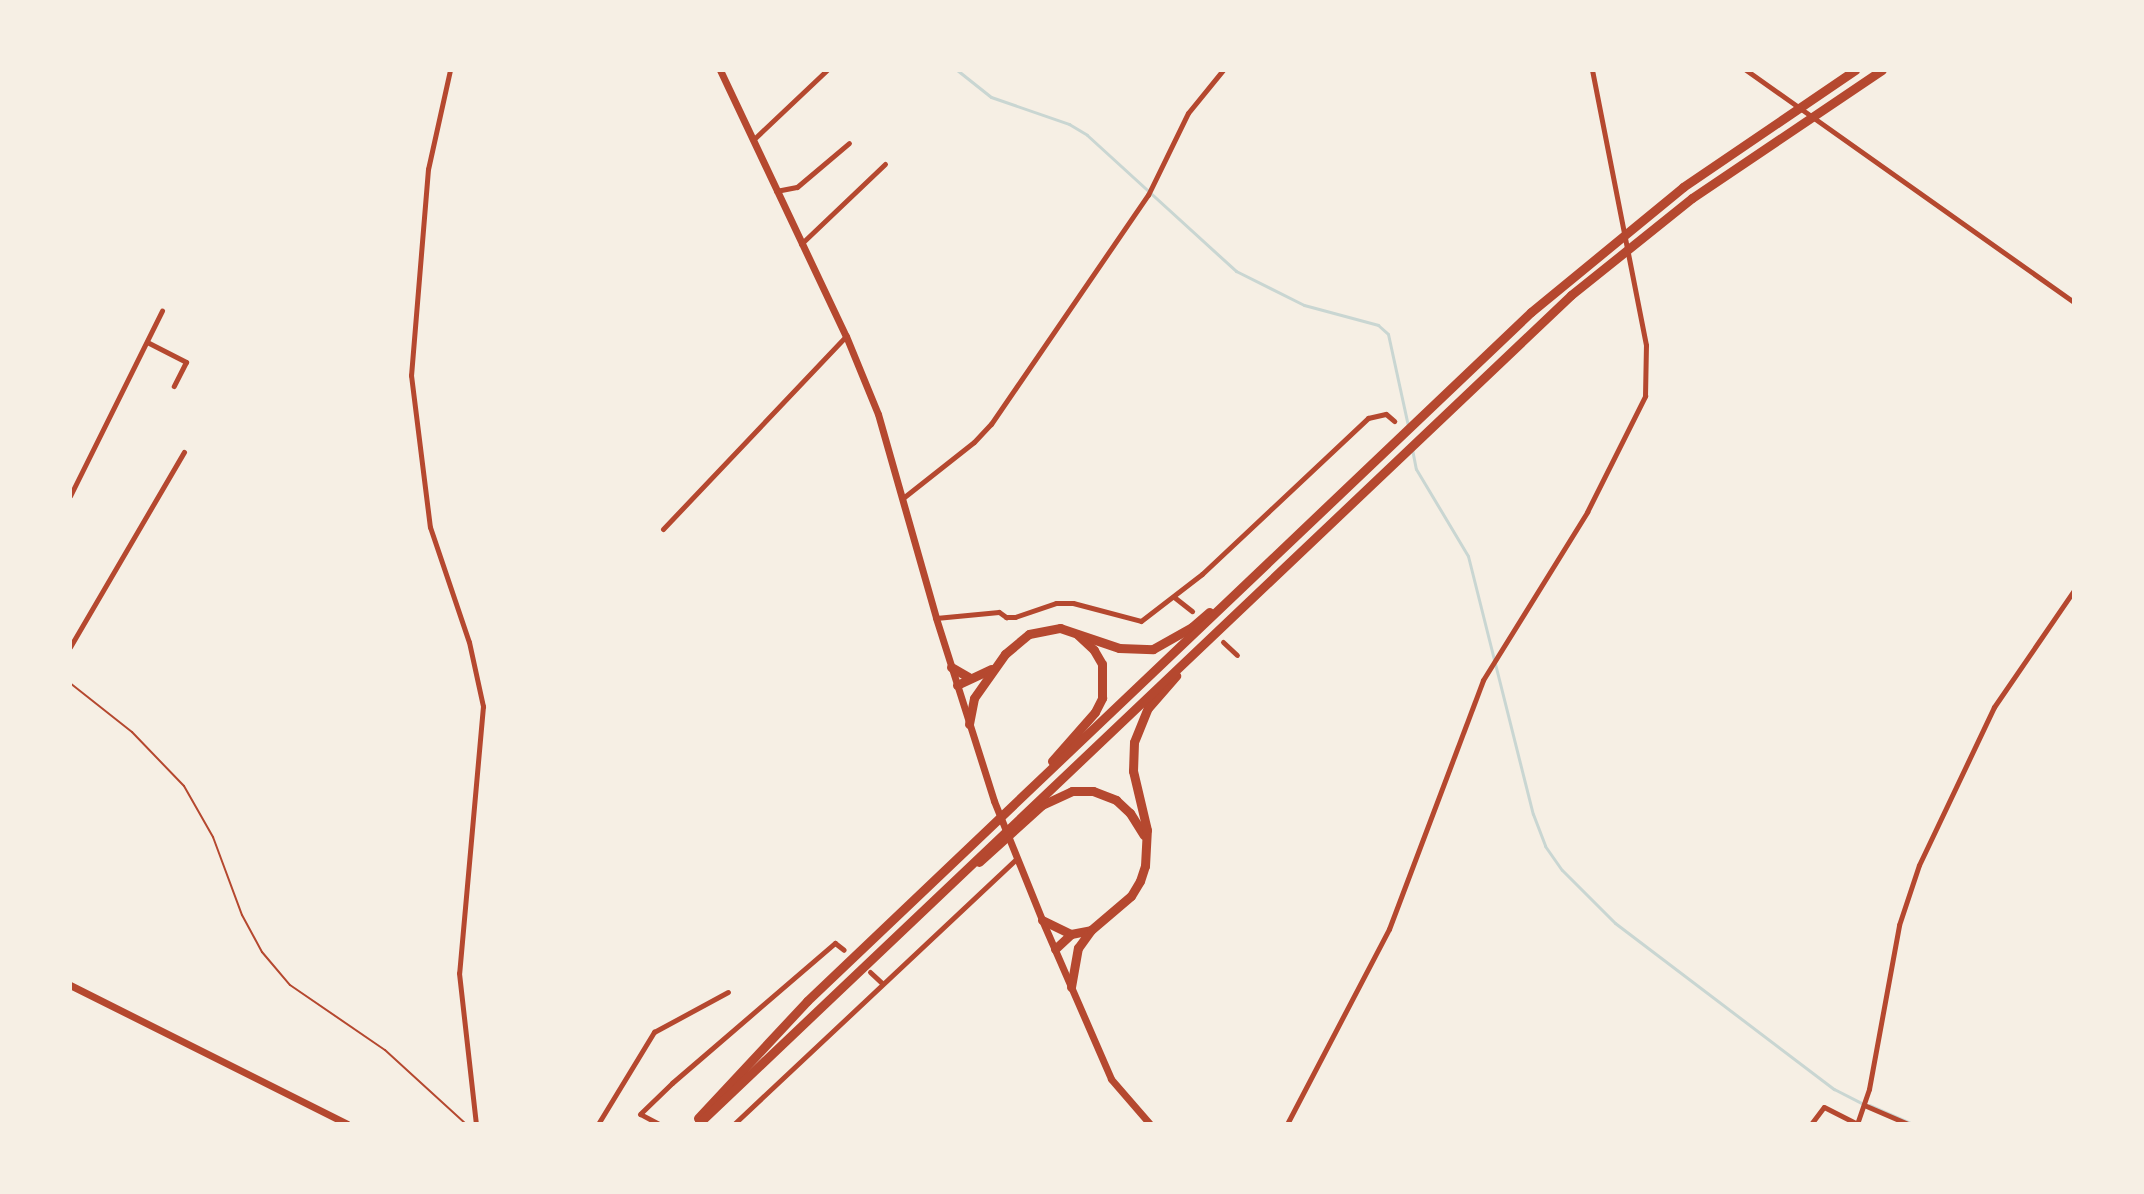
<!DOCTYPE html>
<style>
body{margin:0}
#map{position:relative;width:2144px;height:1194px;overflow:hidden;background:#f6efe4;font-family:"IBM Plex Sans",sans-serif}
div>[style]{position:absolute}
.stream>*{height:3px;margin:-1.5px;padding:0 1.5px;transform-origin:1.5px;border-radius:1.5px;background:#c9d6d2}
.path>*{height:2px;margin:-1px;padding:0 1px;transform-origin:1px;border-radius:1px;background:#b5482f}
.minor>*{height:5px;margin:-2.5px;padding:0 2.5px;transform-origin:2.5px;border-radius:2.5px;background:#b5482f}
.tertiary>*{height:7px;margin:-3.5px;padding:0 3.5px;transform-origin:3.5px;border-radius:3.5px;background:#b5482f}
.trunk>*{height:9px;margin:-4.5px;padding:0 4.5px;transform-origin:4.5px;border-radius:4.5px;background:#b5482f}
span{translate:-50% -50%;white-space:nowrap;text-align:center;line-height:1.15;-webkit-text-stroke:6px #f6efe4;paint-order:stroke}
.frame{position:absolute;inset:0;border:72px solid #f6efe4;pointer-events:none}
</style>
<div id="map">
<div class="stream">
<i style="left:957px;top:70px;width:43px;rotate:38.5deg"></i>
<i style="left:991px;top:97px;width:83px;rotate:19.1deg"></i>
<i style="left:1069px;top:124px;width:21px;rotate:31deg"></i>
<i style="left:1087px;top:135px;width:202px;rotate:42.4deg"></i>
<i style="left:1236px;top:271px;width:76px;rotate:26.6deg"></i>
<i style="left:1304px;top:305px;width:77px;rotate:15.1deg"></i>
<i style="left:1378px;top:325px;width:13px;rotate:42deg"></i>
<i style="left:1388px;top:334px;width:94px;rotate:77.7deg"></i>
<i style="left:1412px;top:449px;width:20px;rotate:79deg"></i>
<i style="left:1416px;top:469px;width:101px;rotate:59.1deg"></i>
<i style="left:1468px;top:556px;width:266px;rotate:75.9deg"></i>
<i style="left:1533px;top:814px;width:34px;rotate:69deg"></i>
<i style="left:1545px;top:846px;width:29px;rotate:55deg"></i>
<i style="left:1562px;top:870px;width:75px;rotate:45deg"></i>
<i style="left:1615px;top:923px;width:275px;rotate:37.2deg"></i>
<i style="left:1834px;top:1089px;width:31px;rotate:27deg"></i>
<i style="left:1869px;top:1105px;width:48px;rotate:23.4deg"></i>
</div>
<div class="path">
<i style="left:70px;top:683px;width:79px;rotate:38.3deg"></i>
<i style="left:132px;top:732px;width:75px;rotate:46.1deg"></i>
<i style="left:184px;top:786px;width:59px;rotate:60.4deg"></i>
<i style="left:213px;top:837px;width:83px;rotate:69.6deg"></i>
<i style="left:242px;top:915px;width:42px;rotate:61.6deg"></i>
<i style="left:262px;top:952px;width:43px;rotate:49.7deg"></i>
<i style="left:290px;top:985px;width:115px;rotate:34.4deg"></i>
<i style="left:385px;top:1050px;width:110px;rotate:42.4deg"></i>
</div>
<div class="minor">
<i style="left:450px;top:70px;width:101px;rotate:102.5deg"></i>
<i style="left:428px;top:169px;width:207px;rotate:94.7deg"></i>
<i style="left:411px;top:375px;width:153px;rotate:82.9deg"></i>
<i style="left:430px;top:527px;width:121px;rotate:71.3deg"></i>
<i style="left:469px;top:642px;width:66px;rotate:77.7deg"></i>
<i style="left:483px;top:706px;width:268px;rotate:95.1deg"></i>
<i style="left:459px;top:973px;width:152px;rotate:83.6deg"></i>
<i style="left:1746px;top:70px;width:402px;rotate:35.3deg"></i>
<i style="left:754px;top:139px;width:100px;rotate:-43.4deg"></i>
<i style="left:776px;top:191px;width:21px;rotate:-11deg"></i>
<i style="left:797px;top:187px;width:68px;rotate:-40.2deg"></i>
<i style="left:801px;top:244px;width:116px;rotate:-43.6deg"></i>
<i style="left:147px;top:342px;width:44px;rotate:27.1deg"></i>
<i style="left:186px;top:362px;width:27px;rotate:117deg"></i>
<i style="left:70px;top:496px;width:207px;rotate:-63.6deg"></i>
<i style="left:903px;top:498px;width:90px;rotate:-38.3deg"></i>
<i style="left:974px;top:442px;width:25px;rotate:-47deg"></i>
<i style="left:991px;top:424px;width:278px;rotate:-55.6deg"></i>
<i style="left:1148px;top:195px;width:91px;rotate:-64deg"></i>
<i style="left:1188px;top:113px;width:55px;rotate:-50.9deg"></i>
<i style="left:663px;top:529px;width:266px;rotate:-46.5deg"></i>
<i style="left:1174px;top:597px;width:23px;rotate:38deg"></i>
<i style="left:936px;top:618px;width:63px;rotate:-5.4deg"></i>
<i style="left:999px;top:612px;width:9px;rotate:36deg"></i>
<i style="left:1006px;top:617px;width:9px"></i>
<i style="left:1015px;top:617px;width:43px;rotate:-18.9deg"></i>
<i style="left:1056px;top:603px;width:17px"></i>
<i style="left:1073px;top:603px;width:70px;rotate:14.8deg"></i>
<i style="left:1141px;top:621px;width:77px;rotate:-37.6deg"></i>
<i style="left:1202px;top:574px;width:228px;rotate:-43.2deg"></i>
<i style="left:1368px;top:418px;width:18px;rotate:-13deg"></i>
<i style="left:1386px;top:414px;width:11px;rotate:41deg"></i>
<i style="left:1223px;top:642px;width:19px;rotate:43deg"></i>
<i style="left:70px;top:647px;width:226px;rotate:-59.7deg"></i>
<i style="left:870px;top:972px;width:16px;rotate:43deg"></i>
<i style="left:1864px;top:1105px;width:48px;rotate:23.4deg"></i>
<i style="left:598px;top:1124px;width:108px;rotate:-58.7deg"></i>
<i style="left:654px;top:1032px;width:84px;rotate:-28.4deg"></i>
<i style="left:659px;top:1124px;width:21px;rotate:-152deg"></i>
<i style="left:640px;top:1114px;width:45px;rotate:-44.1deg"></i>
<i style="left:672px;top:1083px;width:215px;rotate:-40.7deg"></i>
<i style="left:835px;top:943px;width:11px;rotate:38deg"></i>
<i style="left:734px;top:1124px;width:388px;rotate:-43.2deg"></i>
<i style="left:1287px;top:1124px;width:220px;rotate:-62.4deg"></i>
<i style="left:1389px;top:929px;width:266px;rotate:-69.3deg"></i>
<i style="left:1483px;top:680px;width:198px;rotate:-58.2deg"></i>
<i style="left:1587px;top:512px;width:130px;rotate:-63.4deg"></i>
<i style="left:1645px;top:396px;width:51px;rotate:-88.9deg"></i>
<i style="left:1646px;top:345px;width:280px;rotate:-101.1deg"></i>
<i style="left:1811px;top:1124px;width:21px;rotate:-53deg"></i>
<i style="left:1824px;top:1107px;width:37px;rotate:27deg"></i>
<i style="left:1857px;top:1124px;width:37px;rotate:-71deg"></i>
<i style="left:1869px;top:1089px;width:167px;rotate:-79.6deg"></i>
<i style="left:1899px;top:925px;width:63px;rotate:-71.6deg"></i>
<i style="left:1919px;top:865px;width:175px;rotate:-64.6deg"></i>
<i style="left:1994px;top:707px;width:142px;rotate:-55.6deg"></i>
</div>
<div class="tertiary">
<i style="left:720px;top:70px;width:294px;rotate:64.7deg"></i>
<i style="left:846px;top:336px;width:84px;rotate:67.7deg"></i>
<i style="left:878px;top:414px;width:212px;rotate:74.1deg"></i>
<i style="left:936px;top:618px;width:192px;rotate:72.4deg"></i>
<i style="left:994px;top:801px;width:128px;rotate:68deg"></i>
<i style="left:1042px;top:920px;width:173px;rotate:66.5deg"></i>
<i style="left:1111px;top:1079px;width:60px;rotate:49.1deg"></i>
<i style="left:70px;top:985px;width:310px;rotate:26.6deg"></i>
</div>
<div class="trunk">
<i style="left:951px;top:667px;width:20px;rotate:30deg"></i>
<i style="left:957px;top:685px;width:38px;rotate:-25deg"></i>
<i style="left:969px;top:724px;width:26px;rotate:-79deg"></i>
<i style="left:974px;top:698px;width:54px;rotate:-54.8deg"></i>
<i style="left:1005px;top:654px;width:31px;rotate:-40deg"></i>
<i style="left:1029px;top:634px;width:32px;rotate:-11deg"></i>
<i style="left:1060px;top:628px;width:62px;rotate:18.7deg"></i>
<i style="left:1119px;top:648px;width:34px;rotate:2deg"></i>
<i style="left:1153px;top:649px;width:45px;rotate:-29.4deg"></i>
<i style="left:1192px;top:627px;width:23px;rotate:-41deg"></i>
<i style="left:1052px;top:761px;width:65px;rotate:-48.7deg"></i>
<i style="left:1095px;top:712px;width:16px;rotate:-63deg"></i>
<i style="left:1102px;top:698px;width:34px;rotate:-90deg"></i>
<i style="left:1102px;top:664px;width:16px;rotate:-120deg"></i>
<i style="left:1094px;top:650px;width:22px;rotate:-137deg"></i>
<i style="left:979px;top:862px;width:85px;rotate:-42.1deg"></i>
<i style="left:1042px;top:805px;width:33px;rotate:-25deg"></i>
<i style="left:1072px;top:791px;width:21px"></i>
<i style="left:1093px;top:791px;width:25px;rotate:21deg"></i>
<i style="left:1116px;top:800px;width:19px;rotate:43deg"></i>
<i style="left:1130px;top:813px;width:26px;rotate:58deg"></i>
<i style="left:1042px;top:920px;width:32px;rotate:26deg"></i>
<i style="left:1055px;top:949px;width:22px;rotate:-43deg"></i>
<i style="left:1071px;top:934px;width:20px;rotate:-11deg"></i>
<i style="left:1071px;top:987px;width:40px;rotate:-80deg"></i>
<i style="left:1078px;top:948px;width:22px;rotate:-54deg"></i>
<i style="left:1091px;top:930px;width:52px;rotate:-40.4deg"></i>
<i style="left:1131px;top:896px;width:17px;rotate:-59deg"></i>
<i style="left:1140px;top:881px;width:16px;rotate:-72deg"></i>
<i style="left:1145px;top:866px;width:36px;rotate:-87deg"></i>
<i style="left:1147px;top:830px;width:61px;rotate:-103.3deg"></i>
<i style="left:1133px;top:771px;width:29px;rotate:-88deg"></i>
<i style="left:1134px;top:742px;width:37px;rotate:-68deg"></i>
<i style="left:1148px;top:708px;width:43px;rotate:-48.8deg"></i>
<i style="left:698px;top:1118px;width:160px;rotate:-47deg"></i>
<i style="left:807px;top:1001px;width:999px;rotate:-43.58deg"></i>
<i style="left:1531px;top:312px;width:197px;rotate:-39.4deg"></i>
<i style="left:1683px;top:187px;width:208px;rotate:-34.2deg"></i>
<i style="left:698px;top:1124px;width:1204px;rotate:-43.52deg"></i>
<i style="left:1571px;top:295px;width:155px;rotate:-38.7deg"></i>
<i style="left:1692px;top:198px;width:229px;rotate:-34deg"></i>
</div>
<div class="frame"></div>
</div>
